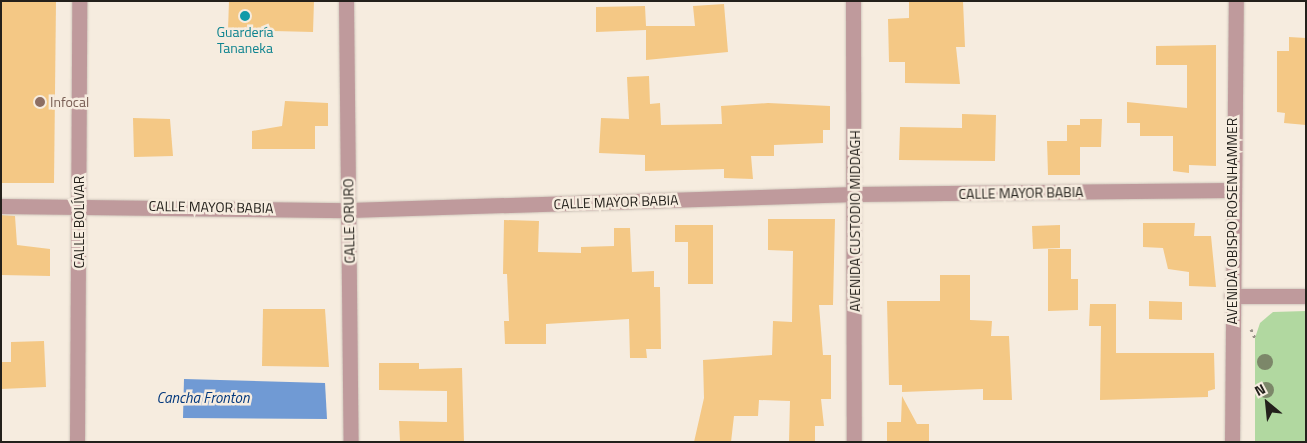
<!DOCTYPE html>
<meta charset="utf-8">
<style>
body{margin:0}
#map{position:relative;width:1307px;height:443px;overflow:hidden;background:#f6ecdf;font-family:"Titillium Web",sans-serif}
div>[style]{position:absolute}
.green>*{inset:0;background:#b1d8a0}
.water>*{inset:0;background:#709ad4}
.building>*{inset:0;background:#f4c885}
.path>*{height:3px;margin-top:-1.5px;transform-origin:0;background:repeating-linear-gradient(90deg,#999288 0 2.5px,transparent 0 6.5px)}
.roads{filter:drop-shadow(0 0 1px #d0c7bc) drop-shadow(0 0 1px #d0c7bc)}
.street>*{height:15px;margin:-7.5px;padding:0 7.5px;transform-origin:7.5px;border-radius:7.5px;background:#bf9a9c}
.trees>*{width:16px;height:16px;margin:-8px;border-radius:50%;background:#7c8769}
.dots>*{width:14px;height:14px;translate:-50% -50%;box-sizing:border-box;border:2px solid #f6ecdf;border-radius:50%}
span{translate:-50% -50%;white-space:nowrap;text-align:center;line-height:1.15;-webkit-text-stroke:5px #f6ecdf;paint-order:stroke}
.culture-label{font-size:14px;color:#0d838f}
.education-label{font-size:14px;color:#785e54}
.left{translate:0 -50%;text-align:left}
.street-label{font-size:14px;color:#23201b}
.water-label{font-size:15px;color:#00377c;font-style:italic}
.frame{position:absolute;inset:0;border:2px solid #23201b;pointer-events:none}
.north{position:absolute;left:1242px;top:378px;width:50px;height:50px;-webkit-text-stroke:4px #f6ecdf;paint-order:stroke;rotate:332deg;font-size:14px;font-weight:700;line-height:20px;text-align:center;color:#23201b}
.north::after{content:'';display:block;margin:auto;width:18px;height:22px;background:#23201b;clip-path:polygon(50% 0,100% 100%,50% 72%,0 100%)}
</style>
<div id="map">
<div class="green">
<i style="clip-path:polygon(1306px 311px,1306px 442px,1255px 442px,1255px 338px,1260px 323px,1273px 312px)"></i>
</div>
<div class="water">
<i style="clip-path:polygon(184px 379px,325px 383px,327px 419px,183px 418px)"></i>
</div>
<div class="building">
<i style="clip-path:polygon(1px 1px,56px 1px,54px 183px,1px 183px)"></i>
<i style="clip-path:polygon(229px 1px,314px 1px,313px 32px,228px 30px)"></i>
<i style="clip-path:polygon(909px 1px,963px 1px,965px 47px,956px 47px,960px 84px,905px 83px,905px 62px,889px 62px,888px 19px,909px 18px)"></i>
<i style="clip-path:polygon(724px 4px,728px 52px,646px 60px,646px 30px,596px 32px,596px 7px,645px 6px,646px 26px,695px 26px,693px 6px)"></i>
<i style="clip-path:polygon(1289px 37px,1306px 38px,1306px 125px,1284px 123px,1285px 113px,1277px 112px,1277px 51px,1289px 51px)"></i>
<i style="clip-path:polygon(1216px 45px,1216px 166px,1189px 165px,1189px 173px,1173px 171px,1173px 136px,1140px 136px,1140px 123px,1127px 123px,1127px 102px,1187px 108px,1187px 65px,1156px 65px,1156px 46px)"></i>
<i style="clip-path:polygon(649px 76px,650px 104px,660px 103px,661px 125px,722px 124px,721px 106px,768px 103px,830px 106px,830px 130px,823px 130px,823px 143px,774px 145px,774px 156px,751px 156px,753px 179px,724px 178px,724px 169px,645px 171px,645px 155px,599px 153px,601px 118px,629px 119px,627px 77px)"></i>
<i style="clip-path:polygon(285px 101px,328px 103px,328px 126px,315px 126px,315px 149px,252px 149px,252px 131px,282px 126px)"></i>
<i style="clip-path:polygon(962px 114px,996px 115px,995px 161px,899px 160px,900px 127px,962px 128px)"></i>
<i style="clip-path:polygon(133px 118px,170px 119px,173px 156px,134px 157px)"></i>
<i style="clip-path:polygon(1080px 119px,1102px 119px,1101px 147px,1080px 147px,1080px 175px,1048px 175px,1047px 141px,1067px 141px,1067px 125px,1080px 125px)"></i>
<i style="clip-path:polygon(1px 215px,15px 216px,17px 245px,50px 249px,50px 276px,1px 275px)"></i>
<i style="clip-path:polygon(768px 219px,835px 219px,833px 305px,819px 305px,823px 355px,831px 355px,831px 399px,821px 399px,824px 426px,815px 426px,815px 442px,789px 442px,790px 401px,759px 400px,758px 416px,734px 416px,731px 442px,694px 442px,704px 398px,703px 360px,772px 355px,773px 321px,792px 322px,793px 251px,768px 250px)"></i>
<i style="clip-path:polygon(504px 220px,539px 221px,538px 252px,581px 253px,581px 247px,614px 246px,614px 228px,630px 228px,632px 272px,654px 271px,654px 287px,660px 287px,661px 349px,646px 349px,647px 358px,630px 358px,629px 319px,546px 324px,546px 344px,505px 344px,504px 321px,509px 321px,507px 274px,503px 274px)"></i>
<i style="clip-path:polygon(1143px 223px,1195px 223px,1194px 236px,1211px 236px,1216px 287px,1189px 286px,1189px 272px,1168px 269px,1163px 248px,1143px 247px)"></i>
<i style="clip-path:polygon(675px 225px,713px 225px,713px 284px,688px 284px,688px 242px,675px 242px)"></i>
<i style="clip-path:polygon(1060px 225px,1060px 248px,1033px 249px,1032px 226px)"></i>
<i style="clip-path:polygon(1048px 249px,1071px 249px,1071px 279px,1078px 279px,1078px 310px,1048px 311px)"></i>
<i style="clip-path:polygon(940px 275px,970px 275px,970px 320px,992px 321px,991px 336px,1009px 336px,1012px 400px,983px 400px,983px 389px,902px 392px,902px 385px,889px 385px,887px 301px,940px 301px)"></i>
<i style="clip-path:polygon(1149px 301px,1182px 302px,1182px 320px,1149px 319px)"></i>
<i style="clip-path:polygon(1090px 304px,1116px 304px,1116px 353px,1214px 353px,1215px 389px,1208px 391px,1208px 397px,1100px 400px,1101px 326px,1089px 326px)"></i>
<i style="clip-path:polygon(263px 309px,325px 309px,329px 367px,262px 366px)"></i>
<i style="clip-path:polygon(44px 341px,46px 387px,1px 389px,1px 362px,11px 362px,11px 342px)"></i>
<i style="clip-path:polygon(379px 363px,419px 363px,419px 369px,462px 368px,464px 442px,400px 442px,399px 421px,447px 422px,447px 391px,379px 390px)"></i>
<i style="clip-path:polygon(902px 396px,917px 424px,929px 424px,929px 442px,887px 442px,887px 422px,901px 422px)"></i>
</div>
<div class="path">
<i style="left:1251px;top:329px;width:10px;rotate:66deg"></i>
</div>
<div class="roads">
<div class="street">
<i style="left:346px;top:1px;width:441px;rotate:89.4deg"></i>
<i style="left:853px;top:1px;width:441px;rotate:89.9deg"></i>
<i style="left:1px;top:206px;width:348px;rotate:0.7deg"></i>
<i style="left:349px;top:210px;width:506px;rotate:-1.81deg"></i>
<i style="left:855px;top:194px;width:376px;rotate:-0.6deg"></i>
<i style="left:1231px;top:296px;width:75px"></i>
<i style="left:77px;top:442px;width:441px;rotate:-89.7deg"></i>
<i style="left:1232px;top:442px;width:441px;rotate:-89.5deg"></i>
</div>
</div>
<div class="trees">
<i style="left:1265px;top:362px"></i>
<i style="left:1266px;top:390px"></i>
</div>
<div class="dots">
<i style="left:245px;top:16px;background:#0f9aa8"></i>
<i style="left:40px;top:102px;background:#8d6e63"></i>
</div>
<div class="culture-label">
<span style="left:245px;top:40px">Guardería<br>Tananeka</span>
</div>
<div class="education-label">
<span class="left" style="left:50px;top:102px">Infocal</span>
</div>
<div class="street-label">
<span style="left:1021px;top:193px;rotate:-1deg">CALLE MAYOR BABIA</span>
<span style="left:616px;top:202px;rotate:-2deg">CALLE MAYOR BABIA</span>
<span style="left:211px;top:207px;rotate:1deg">CALLE MAYOR BABIA</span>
<span style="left:349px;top:221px;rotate:-91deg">CALLE ORURO</span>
<span style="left:855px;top:221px;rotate:-90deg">AVENIDA CUSTODIO MIDDAGH</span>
<span style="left:1232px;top:221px;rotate:-90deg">AVENIDA OBISPO ROSENHAMMER</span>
<span style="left:79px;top:222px;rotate:-90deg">CALLE BOLÍVAR</span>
</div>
<div class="water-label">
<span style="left:203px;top:398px">Cancha Fronton</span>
</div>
<div class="frame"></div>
<div class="north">N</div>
</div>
